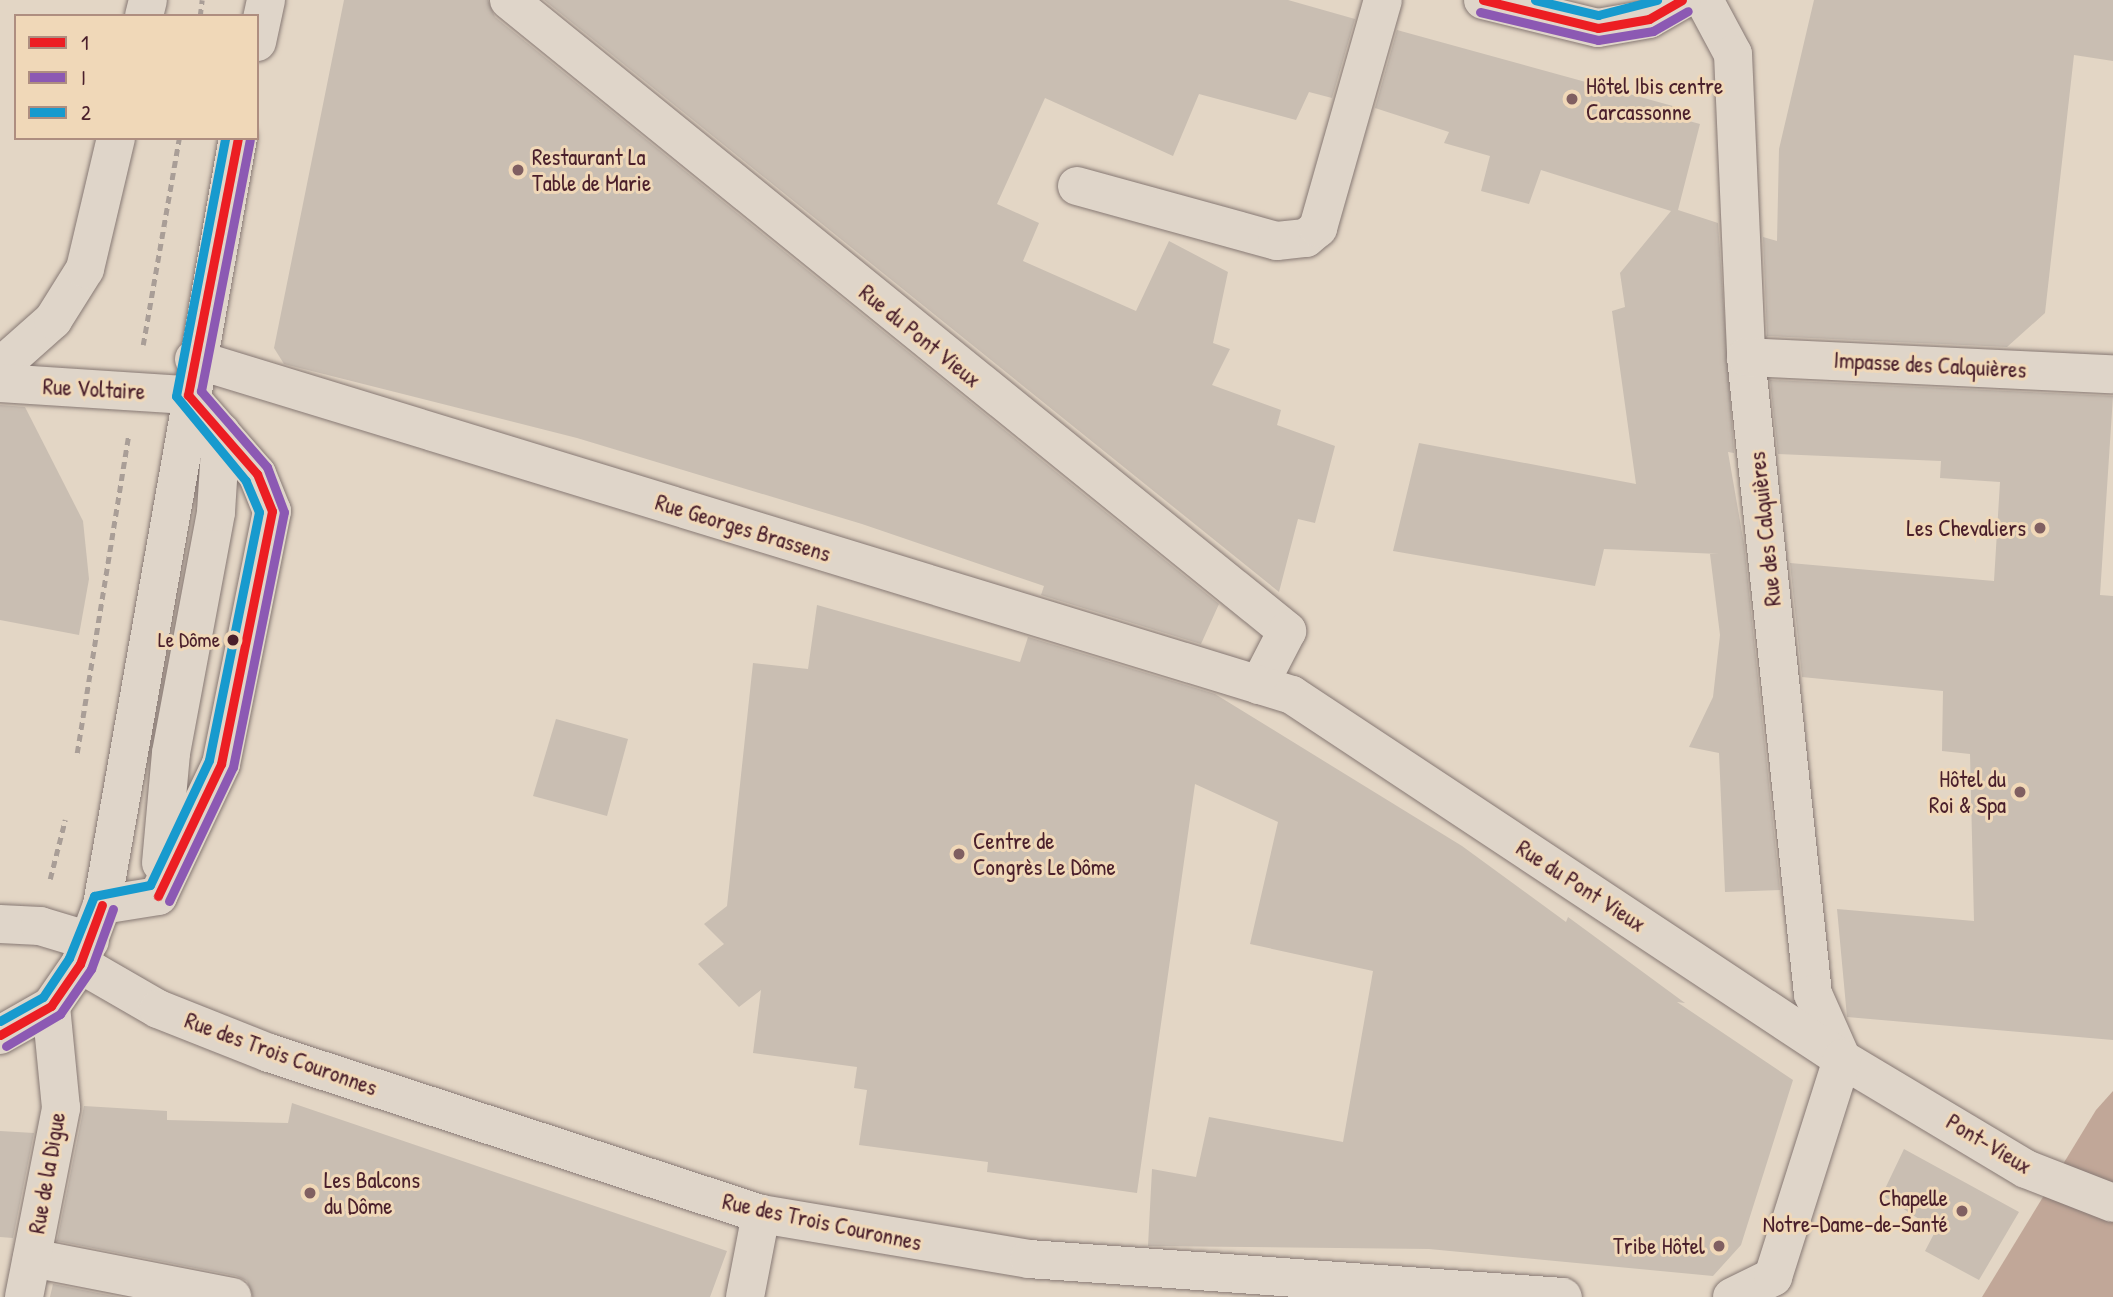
<!DOCTYPE html>
<meta charset="utf-8">
<style>
body{margin:0}
#map{position:relative;width:2113px;height:1297px;overflow:hidden;background:#e3d6c5;font-family:"Patrick Hand",sans-serif}
div>[style]{position:absolute}
.water>*{inset:0;background:#c1a798}
.building>*{inset:0;background:#c9beb2}
.path>*{height:4.5px;margin-top:-2.25px;transform-origin:0;background:repeating-linear-gradient(90deg,#a99e97 0 7px,transparent 0 12px)}
.roads{filter:drop-shadow(0 0 2px #877974) drop-shadow(0 0 2px #877974)}
.minor>*{height:38px;margin:-19px;padding:0 19px;transform-origin:19px;border-radius:19px;background:#dfd5c9}
.major>*{height:38px;margin:-19px;padding:0 19px;transform-origin:19px;border-radius:19px;background:#dfd5c9}
.bus-1>*{height:9px;margin:-4.5px;padding:0 4.5px;transform-origin:4.5px;border-radius:4.5px;background:#ec1e23}
.bus-2>*{height:9px;margin:-4.5px;padding:0 4.5px;transform-origin:4.5px;border-radius:4.5px;background:#8c59b3}
.bus-3>*{height:9px;margin:-4.5px;padding:0 4.5px;transform-origin:4.5px;border-radius:4.5px;background:#179ace}
.dots>*{width:19px;height:19px;translate:-50% -50%;box-sizing:border-box;border:4px solid #f0d8b8;border-radius:50%}
span{translate:-50% -50%;white-space:nowrap;text-align:center;line-height:1.15;-webkit-text-stroke:6px #f0d8b8;paint-order:stroke}
.bus-label{font-size:21px;color:#4a1f2b}
.right{translate:-100% -50%;text-align:right}
.poi-label{font-size:23px;color:#4a1f2b}
.left{translate:0 -50%;text-align:left}
.street-label{font-size:23px;color:#4a1f2b}
.legend{position:absolute;left:14px;top:14px;width:245px;height:126px;box-sizing:border-box;background:#f0d8b8;border:2px solid #ae8e80;margin:0;padding:9px 12px;list-style:none;font-size:21px;color:#4a1f2b}
.legend li{display:flex;align-items:center;gap:14px;height:35px}
.legend b{width:35px;border:2px solid #ae8e80}
</style>
<div id="map">
<div class="water">
<i style="clip-path:polygon(2113px 1091px,2113px 1297px,1982px 1297px,2096px 1110px)"></i>
</div>
<div class="building">
<i style="clip-path:polygon(344px 0,488px 0,495px 17px,1219px 604px,1201px 644px,1041px 595px,1044px 586px,862px 524px,577px 438px,284px 364px,274px 348px)"></i>
<i style="clip-path:polygon(544px 0,1288px 0,1355px 19px,1332px 98px,1309px 92px,1296px 120px,1199px 94px,1173px 156px,1045px 98px,997px 204px,1039px 223px,1023px 261px,1136px 311px,1169px 241px,1228px 272px,1213px 343px,1230px 349px,1212px 385px,1281px 410px,1277px 425px,1335px 446px,1315px 523px,1298px 519px,1279px 592px)"></i>
<i style="clip-path:polygon(1814px 0,2113px 0,2113px 61px,2074px 55px,2045px 313px,2007px 347px,1767px 336px,1763px 237px,1777px 241px,1779px 149px)"></i>
<i style="clip-path:polygon(1397px 30px,1691px 111px,1689px 121px,1700px 124px,1678px 210px,1718px 223px,1734px 453px,1728px 452px,1744px 544px,1780px 890px,1725px 892px,1719px 753px,1689px 747px,1713px 697px,1720px 635px,1710px 554px,1719px 554px,1604px 549px,1595px 586px,1393px 551px,1419px 443px,1636px 484px,1612px 311px,1625px 307px,1620px 273px,1671px 211px,1541px 170px,1529px 204px,1481px 191px,1490px 156px,1444px 143px,1449px 132px,1375px 108px)"></i>
<i style="clip-path:polygon(1770px 380px,2113px 396px,2100px 595px,2113px 596px,2113px 1040px,1847px 1017px,1837px 909px,1974px 921px,1970px 754px,1942px 751px,1943px 691px,1802px 677px,1790px 563px,1994px 581px,2000px 482px,1940px 478px,1941px 461px,1778px 454px)"></i>
<i style="clip-path:polygon(0 405px,25px 407px,83px 521px,89px 579px,79px 635px,0 620px)"></i>
<i style="clip-path:polygon(817px 605px,1020px 662px,1028px 637px,1215px 694px,1462px 846px,1566px 922px,1568px 917px,1685px 1003px,1677px 1002px,1793px 1080px,1741px 1245px,1713px 1276px,1429px 1249px,1148px 1246px,1152px 1169px,1196px 1177px,1209px 1117px,1343px 1142px,1373px 971px,1250px 944px,1278px 822px,1195px 784px,1137px 1193px,987px 1172px,988px 1162px,859px 1145px,867px 1090px,854px 1088px,857px 1067px,753px 1053px,761px 990px,739px 1007px,698px 964px,724px 944px,704px 924px,727px 906px,753px 663px,808px 669px)"></i>
<i style="clip-path:polygon(556px 719px,628px 739px,607px 816px,533px 796px)"></i>
<i style="clip-path:polygon(292px 1103px,727px 1251px,710px 1297px,253px 1297px,247px 1281px,236px 1276px,57px 1241px,84px 1106px,167px 1111px,167px 1120px,288px 1123px)"></i>
<i style="clip-path:polygon(0 1131px,34px 1133px,13px 1238px,0 1237px)"></i>
<i style="clip-path:polygon(1904px 1149px,2019px 1212px,1979px 1280px,1925px 1251px,1936px 1230px,1882px 1195px)"></i>
<i style="clip-path:polygon(53px 1284px,118px 1297px,50px 1297px)"></i>
</div>
<div class="path">
<i style="left:200px;top:16px;width:16px;rotate:-83deg"></i>
<i style="left:143px;top:345px;width:210px;rotate:-80.1deg"></i>
<i style="left:77px;top:753px;width:320px;rotate:-80.8deg"></i>
<i style="left:50px;top:879px;width:61px;rotate:-75.7deg"></i>
</div>
<div class="roads">
<div class="minor">
<i style="left:509px;top:0;width:1002px;rotate:39.04deg"></i>
<i style="left:1287px;top:631px;width:61px;rotate:117.4deg"></i>
<i style="left:1704px;top:0;width:61px;rotate:61.8deg"></i>
<i style="left:1733px;top:54px;width:303px;rotate:87.5deg"></i>
<i style="left:1746px;top:357px;width:641px;rotate:84deg"></i>
<i style="left:1813px;top:994px;width:71px;rotate:66deg"></i>
<i style="left:144px;top:16px;width:16px;rotate:-76deg"></i>
<i style="left:1077px;top:186px;width:207px;rotate:15.4deg"></i>
<i style="left:1277px;top:241px;width:29px;rotate:-6deg"></i>
<i style="left:1306px;top:238px;width:16px;rotate:-40deg"></i>
<i style="left:1318px;top:228px;width:237px;rotate:-74.1deg"></i>
<i style="left:1746px;top:357px;width:367px;rotate:2.7deg"></i>
<i style="left:194px;top:359px;width:1148px;rotate:17.01deg"></i>
<i style="left:1292px;top:695px;width:660px;rotate:33.5deg"></i>
<i style="left:1842px;top:1059px;width:214px;rotate:30.9deg"></i>
<i style="left:2026px;top:1169px;width:93px;rotate:21.3deg"></i>
<i style="left:0;top:367px;width:71px;rotate:-41.6deg"></i>
<i style="left:53px;top:320px;width:60px;rotate:-57.9deg"></i>
<i style="left:85px;top:269px;width:135px;rotate:-76.7deg"></i>
<i style="left:0;top:383px;width:188px;rotate:3.7deg"></i>
<i style="left:188px;top:395px;width:105px;rotate:48.9deg"></i>
<i style="left:257px;top:474px;width:40px;rotate:68deg"></i>
<i style="left:272px;top:511px;width:258px;rotate:101.4deg"></i>
<i style="left:221px;top:764px;width:146px;rotate:115.5deg"></i>
<i style="left:161px;top:863px;width:110px;rotate:-84.8deg"></i>
<i style="left:171px;top:753px;width:245px;rotate:-79.4deg"></i>
<i style="left:216px;top:512px;width:80px;rotate:-86.4deg"></i>
<i style="left:102px;top:905px;width:57px;rotate:-9.1deg"></i>
<i style="left:0;top:924px;width:40px;rotate:2.9deg"></i>
<i style="left:40px;top:926px;width:52px;rotate:16.7deg"></i>
<i style="left:80px;top:964px;width:90px;rotate:30deg"></i>
<i style="left:158px;top:1009px;width:119px;rotate:21.6deg"></i>
<i style="left:269px;top:1053px;width:518px;rotate:18.12deg"></i>
<i style="left:761px;top:1214px;width:272px;rotate:9.5deg"></i>
<i style="left:1029px;top:1259px;width:535px;rotate:4.07deg"></i>
<i style="left:32px;top:1258px;width:204px;rotate:11deg"></i>
<i style="left:24px;top:1297px;width:193px;rotate:-78.9deg"></i>
<i style="left:61px;top:1108px;width:102px;rotate:-95.6deg"></i>
<i style="left:745px;top:1297px;width:85px;rotate:-79.1deg"></i>
<i style="left:1732px;top:1297px;width:46px;rotate:-26deg"></i>
<i style="left:1773px;top:1277px;width:229px;rotate:-72.4deg"></i>
</div>
<div class="major">
<i style="left:1483px;top:0;width:118px;rotate:13.7deg"></i>
<i style="left:1598px;top:28px;width:52px;rotate:-10deg"></i>
<i style="left:1649px;top:19px;width:38px;rotate:-30deg"></i>
<i style="left:257px;top:42px;width:43px;rotate:-77.9deg"></i>
<i style="left:0;top:1035px;width:59px;rotate:-29.6deg"></i>
<i style="left:51px;top:1006px;width:51px;rotate:-55.4deg"></i>
<i style="left:80px;top:964px;width:63px;rotate:-69.6deg"></i>
<i style="left:102px;top:905px;width:779px;rotate:-79.95deg"></i>
</div>
</div>
<div class="bus-1">
<i style="left:1483px;top:0;width:118px;rotate:13.7deg"></i>
<i style="left:1598px;top:28px;width:52px;rotate:-10deg"></i>
<i style="left:1649px;top:19px;width:38px;rotate:-30deg"></i>
<i style="left:188px;top:395px;width:262px;rotate:-79deg"></i>
<i style="left:158px;top:896px;width:146px;rotate:-64.5deg"></i>
<i style="left:221px;top:764px;width:258px;rotate:-78.6deg"></i>
<i style="left:272px;top:511px;width:40px;rotate:-112deg"></i>
<i style="left:257px;top:474px;width:105px;rotate:-131.1deg"></i>
<i style="left:0;top:1035px;width:59px;rotate:-29.6deg"></i>
<i style="left:51px;top:1006px;width:51px;rotate:-55.4deg"></i>
<i style="left:80px;top:964px;width:63px;rotate:-69.6deg"></i>
</div>
<div class="bus-2">
<i style="left:1480px;top:12px;width:121px;rotate:13.3deg"></i>
<i style="left:1598px;top:40px;width:56px;rotate:-9.3deg"></i>
<i style="left:1653px;top:31px;width:40px;rotate:-29.7deg"></i>
<i style="left:169px;top:901px;width:148px;rotate:-64.5deg"></i>
<i style="left:233px;top:767px;width:260px;rotate:-78.7deg"></i>
<i style="left:284px;top:512px;width:48px;rotate:-110.7deg"></i>
<i style="left:267px;top:467px;width:101px;rotate:-131deg"></i>
<i style="left:201px;top:391px;width:256px;rotate:-79deg"></i>
<i style="left:6px;top:1046px;width:63px;rotate:-30.7deg"></i>
<i style="left:60px;top:1014px;width:55px;rotate:-55.4deg"></i>
<i style="left:91px;top:969px;width:64px;rotate:-69.9deg"></i>
</div>
<div class="bus-3">
<i style="left:1535px;top:0;width:65px;rotate:13.4deg"></i>
<i style="left:1598px;top:15px;width:61px;rotate:-14.3deg"></i>
<i style="left:0;top:1021px;width:49px;rotate:-29.2deg"></i>
<i style="left:43px;top:997px;width:47px;rotate:-56.3deg"></i>
<i style="left:69px;top:958px;width:67px;rotate:-68deg"></i>
<i style="left:94px;top:896px;width:57px;rotate:-11.1deg"></i>
<i style="left:150px;top:885px;width:138px;rotate:-64.7deg"></i>
<i style="left:209px;top:760px;width:253px;rotate:-78.6deg"></i>
<i style="left:259px;top:512px;width:34px;rotate:-113deg"></i>
<i style="left:246px;top:481px;width:110px;rotate:-129.5deg"></i>
<i style="left:176px;top:396px;width:263px;rotate:-79.2deg"></i>
</div>
<div class="dots">
<i style="left:1572px;top:99px;background:#805f61"></i>
<i style="left:518px;top:170px;background:#805f61"></i>
<i style="left:2040px;top:528px;background:#805f61"></i>
<i style="left:233px;top:640px;background:#4a1f2b"></i>
<i style="left:2020px;top:792px;background:#805f61"></i>
<i style="left:959px;top:854px;background:#805f61"></i>
<i style="left:310px;top:1193px;background:#805f61"></i>
<i style="left:1962px;top:1211px;background:#805f61"></i>
<i style="left:1719px;top:1246px;background:#805f61"></i>
</div>
<div class="bus-label">
<span class="right" style="left:220px;top:640px">Le Dôme</span>
</div>
<div class="poi-label">
<span class="left" style="left:1586px;top:99px">Hôtel Ibis centre<br>Carcassonne</span>
<span class="left" style="left:532px;top:170px">Restaurant La<br>Table de Marie</span>
<span class="right" style="left:2026px;top:528px">Les Chevaliers</span>
<span class="right" style="left:2006px;top:792px">Hôtel du<br>Roi &amp; Spa</span>
<span class="left" style="left:973px;top:854px">Centre de<br>Congrès Le Dôme</span>
<span class="left" style="left:324px;top:1193px">Les Balcons<br>du Dôme</span>
<span class="right" style="left:1948px;top:1211px">Chapelle<br>Notre-Dame-de-Santé</span>
<span class="right" style="left:1705px;top:1246px">Tribe Hôtel</span>
</div>
<div class="street-label">
<span style="left:920px;top:336px;rotate:39deg">Rue du Pont Vieux</span>
<span style="left:1930px;top:365px;rotate:3deg">Impasse des Calquières</span>
<span style="left:94px;top:389px;rotate:3deg">Rue Voltaire</span>
<span style="left:743px;top:528px;rotate:17deg">Rue Georges Brassens</span>
<span style="left:1765px;top:529px;rotate:-96deg">Rue des Calquières</span>
<span style="left:1581px;top:886px;rotate:33deg">Rue du Pont Vieux</span>
<span style="left:281px;top:1054px;rotate:20deg">Rue des Trois Couronnes</span>
<span style="left:1989px;top:1144px;rotate:31deg">Pont-Vieux</span>
<span style="left:47px;top:1173px;rotate:-80deg">Rue de la Digue</span>
<span style="left:822px;top:1222px;rotate:12deg">Rue des Trois Couronnes</span>
</div>
<ul class="legend">
<li><b style="height:9px;background:#ec1e23"></b>1</li>
<li><b style="height:9px;background:#8c59b3"></b>I</li>
<li><b style="height:9px;background:#179ace"></b>2</li>
</ul>
</div>
